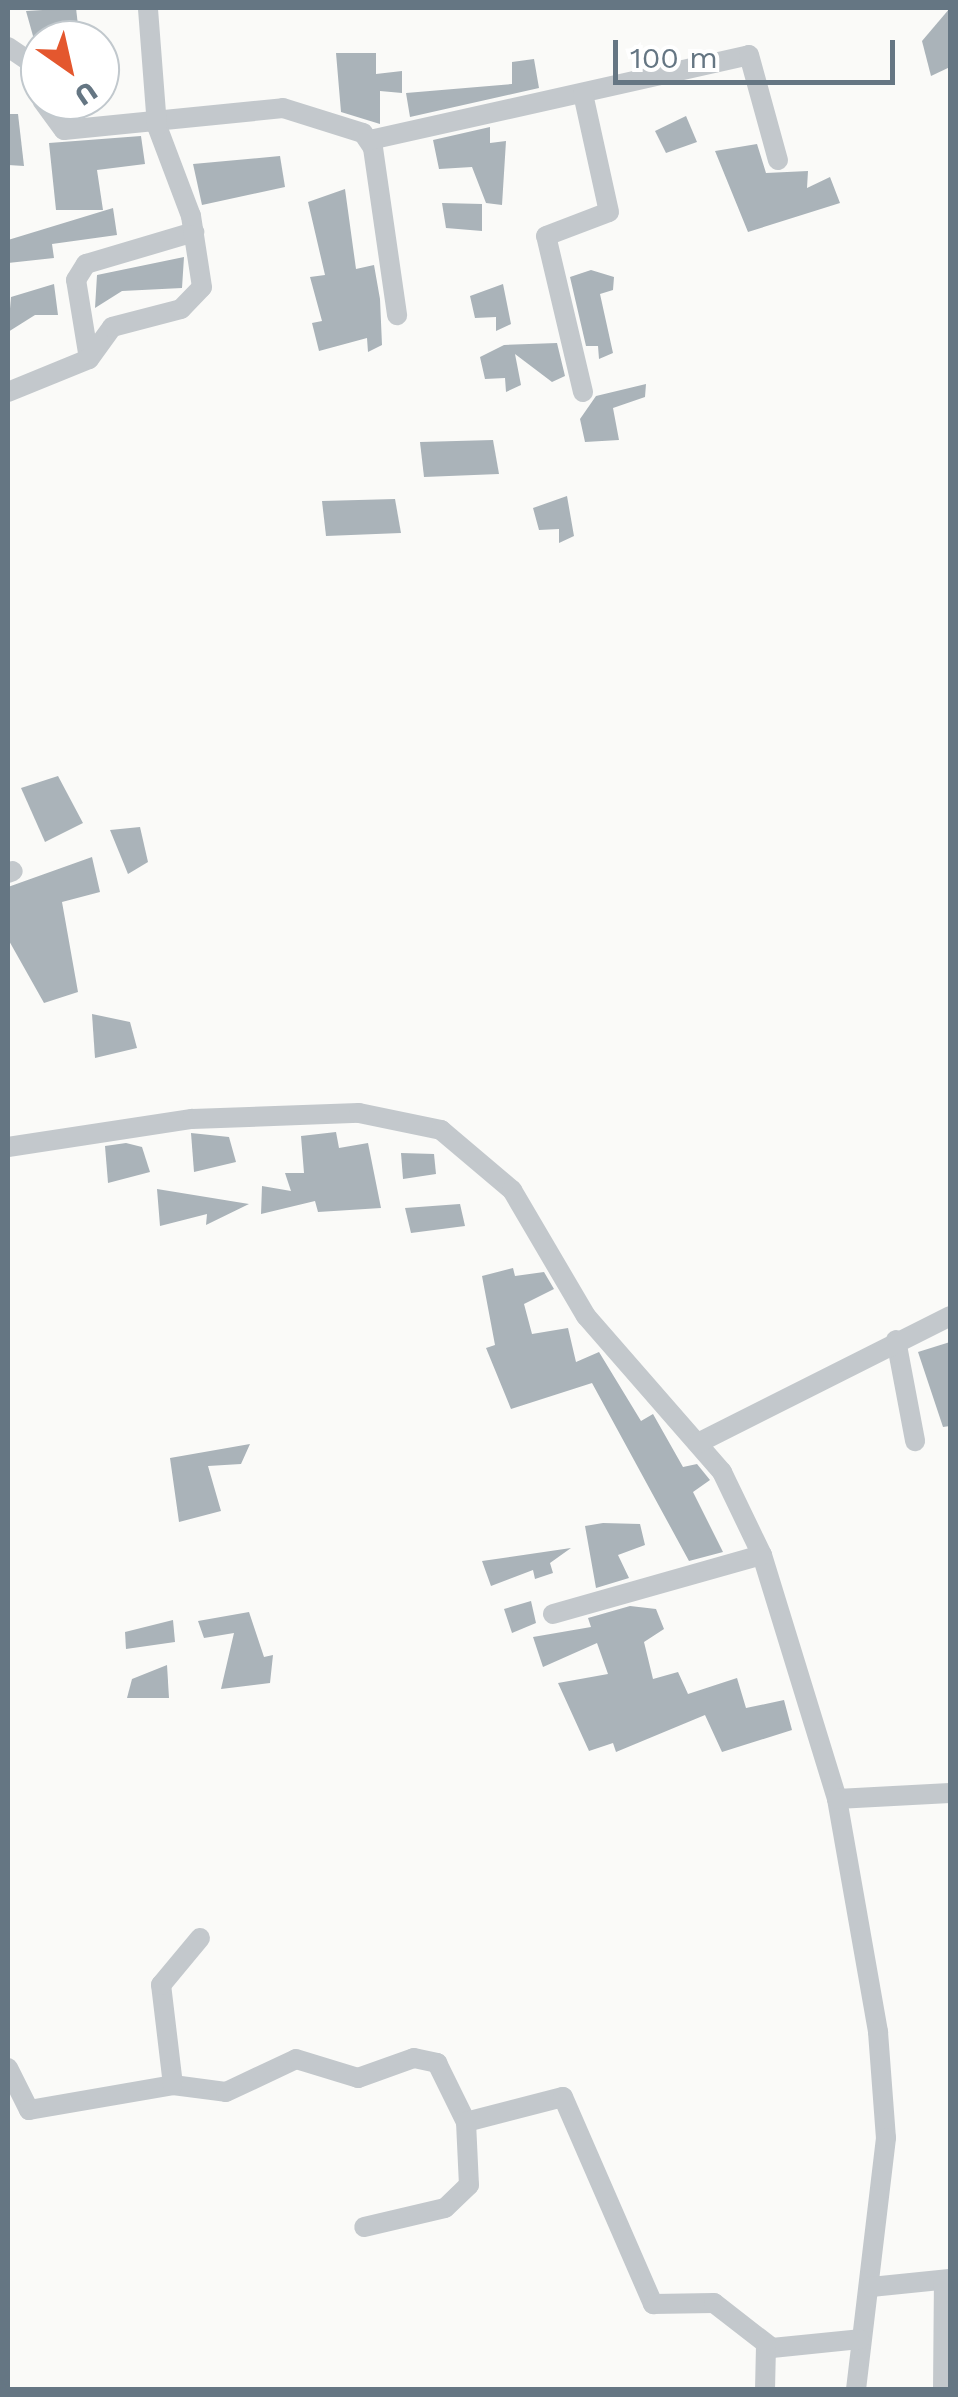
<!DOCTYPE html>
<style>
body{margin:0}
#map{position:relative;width:958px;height:2397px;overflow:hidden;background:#fafaf8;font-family:"Work Sans",sans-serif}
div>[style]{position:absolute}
.building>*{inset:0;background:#aab3b9}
.minor>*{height:20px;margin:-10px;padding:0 10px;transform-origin:10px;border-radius:10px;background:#c3c8cc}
span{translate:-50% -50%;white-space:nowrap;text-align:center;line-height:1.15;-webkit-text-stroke:10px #fff;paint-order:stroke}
.frame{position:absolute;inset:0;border:10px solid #657683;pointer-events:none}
.north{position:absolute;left:20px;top:20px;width:100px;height:100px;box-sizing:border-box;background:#fff;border:2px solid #c1c8cd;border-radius:50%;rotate:146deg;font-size:28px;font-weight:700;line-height:40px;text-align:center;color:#657683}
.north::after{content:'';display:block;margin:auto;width:35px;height:45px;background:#e4572e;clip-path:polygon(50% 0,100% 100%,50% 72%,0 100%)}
.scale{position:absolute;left:613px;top:40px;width:282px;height:45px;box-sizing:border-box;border:5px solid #657683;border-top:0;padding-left:12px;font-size:30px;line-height:35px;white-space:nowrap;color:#657683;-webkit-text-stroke:8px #fff;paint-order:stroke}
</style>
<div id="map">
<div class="building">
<i style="clip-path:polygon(76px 8px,79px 34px,33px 36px,26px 11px)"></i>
<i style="clip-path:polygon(950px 8px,950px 67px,931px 76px,922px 41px)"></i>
<i style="clip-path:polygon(336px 53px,376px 53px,376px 74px,402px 71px,402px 93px,380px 91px,380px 124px,341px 112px)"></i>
<i style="clip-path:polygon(534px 59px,539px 88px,410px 117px,406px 93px,512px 84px,512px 62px)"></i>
<i style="clip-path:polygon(59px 100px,84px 100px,88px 114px,70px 116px)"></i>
<i style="clip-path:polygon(8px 114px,18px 114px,24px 166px,8px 165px)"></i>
<i style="clip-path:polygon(686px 116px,697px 142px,666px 153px,655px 131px)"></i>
<i style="clip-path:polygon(490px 127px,490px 143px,506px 141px,502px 205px,486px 203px,472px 167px,439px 169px,433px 140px)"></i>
<i style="clip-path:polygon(141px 136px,145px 164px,97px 170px,103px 210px,56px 210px,49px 143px)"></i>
<i style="clip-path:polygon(757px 144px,766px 173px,808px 171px,807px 188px,830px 177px,840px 203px,748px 232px,715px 151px)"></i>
<i style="clip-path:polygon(280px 156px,285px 187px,202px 205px,193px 164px)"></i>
<i style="clip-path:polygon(345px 189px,356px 269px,374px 265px,380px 299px,382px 345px,368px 352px,367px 338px,319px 351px,312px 323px,322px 321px,310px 277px,325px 275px,308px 202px)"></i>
<i style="clip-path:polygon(442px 203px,482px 204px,482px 231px,446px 228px)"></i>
<i style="clip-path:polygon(113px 208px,117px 235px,52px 244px,54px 258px,8px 263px,8px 240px)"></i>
<i style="clip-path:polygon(184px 257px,182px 288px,122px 291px,95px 308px,97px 275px)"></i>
<i style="clip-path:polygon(591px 270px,614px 277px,613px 290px,600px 294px,613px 353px,599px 359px,598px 346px,586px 346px,570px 277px)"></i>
<i style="clip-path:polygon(54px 284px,58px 315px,35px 315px,8px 332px,11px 297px)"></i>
<i style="clip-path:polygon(503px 284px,511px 324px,496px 331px,496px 317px,475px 318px,470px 296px)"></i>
<i style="clip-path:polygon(557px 343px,565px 376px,552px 382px,515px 354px,521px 385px,506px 392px,505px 378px,485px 379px,480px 357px,504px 345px)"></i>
<i style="clip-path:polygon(646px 384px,645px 397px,613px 408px,619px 440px,585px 442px,580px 419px,596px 396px)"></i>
<i style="clip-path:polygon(493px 440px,499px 474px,424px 477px,420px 442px)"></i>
<i style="clip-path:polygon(567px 496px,574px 536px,559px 543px,559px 529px,539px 530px,533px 508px)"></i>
<i style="clip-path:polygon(395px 499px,401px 533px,326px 536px,322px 501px)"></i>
<i style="clip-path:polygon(58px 776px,83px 823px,45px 842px,21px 788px)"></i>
<i style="clip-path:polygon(140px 827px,148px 862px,128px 874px,110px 830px)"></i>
<i style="clip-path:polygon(92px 857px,100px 892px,62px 902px,78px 992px,44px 1003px,8px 939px,8px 887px)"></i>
<i style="clip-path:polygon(92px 1014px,130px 1022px,137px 1048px,95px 1058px)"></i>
<i style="clip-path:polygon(336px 1132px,339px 1148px,368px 1143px,381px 1208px,318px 1212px,315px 1201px,261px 1214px,262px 1186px,291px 1191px,285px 1173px,304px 1173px,301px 1136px)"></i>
<i style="clip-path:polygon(191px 1133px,229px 1137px,236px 1162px,194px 1172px)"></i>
<i style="clip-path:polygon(126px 1143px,142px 1147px,150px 1172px,108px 1183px,105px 1146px)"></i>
<i style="clip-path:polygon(401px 1153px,434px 1154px,436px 1174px,403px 1179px)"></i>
<i style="clip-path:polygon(157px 1189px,249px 1204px,206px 1225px,207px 1214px,160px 1226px)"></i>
<i style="clip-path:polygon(460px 1204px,465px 1226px,411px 1233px,405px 1208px)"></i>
<i style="clip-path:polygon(513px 1268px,515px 1276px,544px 1272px,554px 1289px,524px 1304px,532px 1334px,568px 1328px,576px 1362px,599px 1352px,641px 1421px,653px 1414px,683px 1467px,697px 1464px,710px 1480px,693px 1492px,723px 1552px,689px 1561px,592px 1383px,511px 1409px,486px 1348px,495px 1345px,482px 1276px)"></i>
<i style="clip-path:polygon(950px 1342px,950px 1426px,943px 1427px,918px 1352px)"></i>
<i style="clip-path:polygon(250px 1444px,241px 1464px,208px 1466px,221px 1511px,179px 1522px,170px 1458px)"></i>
<i style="clip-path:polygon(603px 1523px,640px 1524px,645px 1545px,618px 1555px,629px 1578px,596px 1588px,585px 1526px)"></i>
<i style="clip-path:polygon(571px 1548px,550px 1563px,553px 1573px,535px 1579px,533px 1570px,491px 1586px,482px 1561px)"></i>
<i style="clip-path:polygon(531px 1601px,536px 1623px,512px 1633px,504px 1609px)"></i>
<i style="clip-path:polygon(630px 1606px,656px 1609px,664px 1629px,644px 1642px,653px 1679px,678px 1672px,688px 1694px,737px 1678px,746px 1708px,784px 1700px,792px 1730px,722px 1752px,705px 1715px,616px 1752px,613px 1743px,589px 1751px,558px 1683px,608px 1674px,597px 1643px,543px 1667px,533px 1637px,591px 1627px,588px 1618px)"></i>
<i style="clip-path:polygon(249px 1612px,264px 1657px,273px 1655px,270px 1683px,221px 1689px,234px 1633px,204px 1638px,198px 1621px)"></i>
<i style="clip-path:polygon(173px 1620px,175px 1642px,126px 1649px,125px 1632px)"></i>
<i style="clip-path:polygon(167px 1665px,169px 1698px,127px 1698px,132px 1679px)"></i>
</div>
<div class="minor">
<i style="left:8px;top:47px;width:25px;rotate:34deg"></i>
<i style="left:29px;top:61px;width:35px;rotate:72deg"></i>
<i style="left:42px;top:100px;width:37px;rotate:54deg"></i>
<i style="left:64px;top:130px;width:220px;rotate:-5.7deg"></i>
<i style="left:283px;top:108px;width:84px;rotate:17.4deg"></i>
<i style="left:363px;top:133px;width:18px;rotate:56deg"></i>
<i style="left:373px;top:148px;width:169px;rotate:81.8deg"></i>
<i style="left:370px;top:140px;width:388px;rotate:-12.6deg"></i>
<i style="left:749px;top:55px;width:109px;rotate:74.6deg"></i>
<i style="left:89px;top:359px;width:80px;rotate:-99.3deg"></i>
<i style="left:76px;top:280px;width:19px;rotate:-58deg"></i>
<i style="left:86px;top:264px;width:113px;rotate:-16.5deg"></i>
<i style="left:8px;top:392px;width:87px;rotate:-22.2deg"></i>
<i style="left:89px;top:359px;width:39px;rotate:-54deg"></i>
<i style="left:112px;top:327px;width:71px;rotate:-14.6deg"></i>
<i style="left:181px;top:309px;width:30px;rotate:-46deg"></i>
<i style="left:202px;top:287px;width:72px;rotate:-98.8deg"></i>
<i style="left:191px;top:216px;width:96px;rotate:-110.7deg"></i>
<i style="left:157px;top:126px;width:118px;rotate:-94.4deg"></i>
<i style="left:583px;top:392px;width:160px;rotate:-103.3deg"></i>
<i style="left:546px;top:236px;width:67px;rotate:-20.9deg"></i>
<i style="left:609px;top:212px;width:121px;rotate:-102.4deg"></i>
<i style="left:8px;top:873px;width:5px;rotate:-22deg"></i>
<i style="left:8px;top:1147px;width:186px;rotate:-8.7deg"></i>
<i style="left:192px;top:1119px;width:167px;rotate:-2.1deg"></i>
<i style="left:359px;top:1113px;width:84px;rotate:11.7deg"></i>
<i style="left:441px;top:1130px;width:93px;rotate:40.2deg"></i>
<i style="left:512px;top:1190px;width:146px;rotate:59.6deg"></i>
<i style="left:586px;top:1316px;width:207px;rotate:48.9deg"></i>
<i style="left:722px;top:1472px;width:92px;rotate:64.3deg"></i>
<i style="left:762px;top:1555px;width:255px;rotate:72.9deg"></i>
<i style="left:837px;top:1799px;width:237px;rotate:80deg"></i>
<i style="left:878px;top:2032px;width:106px;rotate:85.7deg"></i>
<i style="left:886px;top:2138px;width:254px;rotate:96.8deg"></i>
<i style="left:896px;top:1340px;width:103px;rotate:79.3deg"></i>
<i style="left:698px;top:1443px;width:282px;rotate:-26.7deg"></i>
<i style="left:553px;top:1614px;width:217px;rotate:-15.8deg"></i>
<i style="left:837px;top:1799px;width:113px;rotate:-3deg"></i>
<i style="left:8px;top:2068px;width:47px;rotate:63.4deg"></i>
<i style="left:29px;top:2110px;width:146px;rotate:-9.8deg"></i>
<i style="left:173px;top:2085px;width:53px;rotate:7.5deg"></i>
<i style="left:226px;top:2092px;width:77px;rotate:-25.2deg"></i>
<i style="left:296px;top:2059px;width:65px;rotate:17deg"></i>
<i style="left:358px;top:2078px;width:59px;rotate:-19.7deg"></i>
<i style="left:414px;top:2058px;width:24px;rotate:12deg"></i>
<i style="left:437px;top:2063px;width:66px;rotate:63.8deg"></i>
<i style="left:466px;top:2122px;width:63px;rotate:87.3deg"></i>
<i style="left:469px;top:2185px;width:33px;rotate:136deg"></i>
<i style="left:445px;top:2208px;width:83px;rotate:166.8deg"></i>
<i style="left:173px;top:2085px;width:101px;rotate:-96.8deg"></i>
<i style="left:161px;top:1985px;width:61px;rotate:-50.3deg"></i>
<i style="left:466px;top:2122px;width:100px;rotate:-14.5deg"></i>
<i style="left:563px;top:2097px;width:226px;rotate:66.5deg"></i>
<i style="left:653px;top:2304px;width:61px;rotate:-0.9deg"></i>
<i style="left:714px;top:2303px;width:73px;rotate:37.8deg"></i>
<i style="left:772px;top:2348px;width:88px;rotate:-5.8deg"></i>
<i style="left:871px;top:2287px;width:79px;rotate:-5.8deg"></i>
<i style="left:765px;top:2390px;width:45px;rotate:-88.7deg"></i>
<i style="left:943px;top:2390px;width:110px;rotate:-89.5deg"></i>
</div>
<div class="frame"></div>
<div class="north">U</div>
<div class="scale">100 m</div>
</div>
